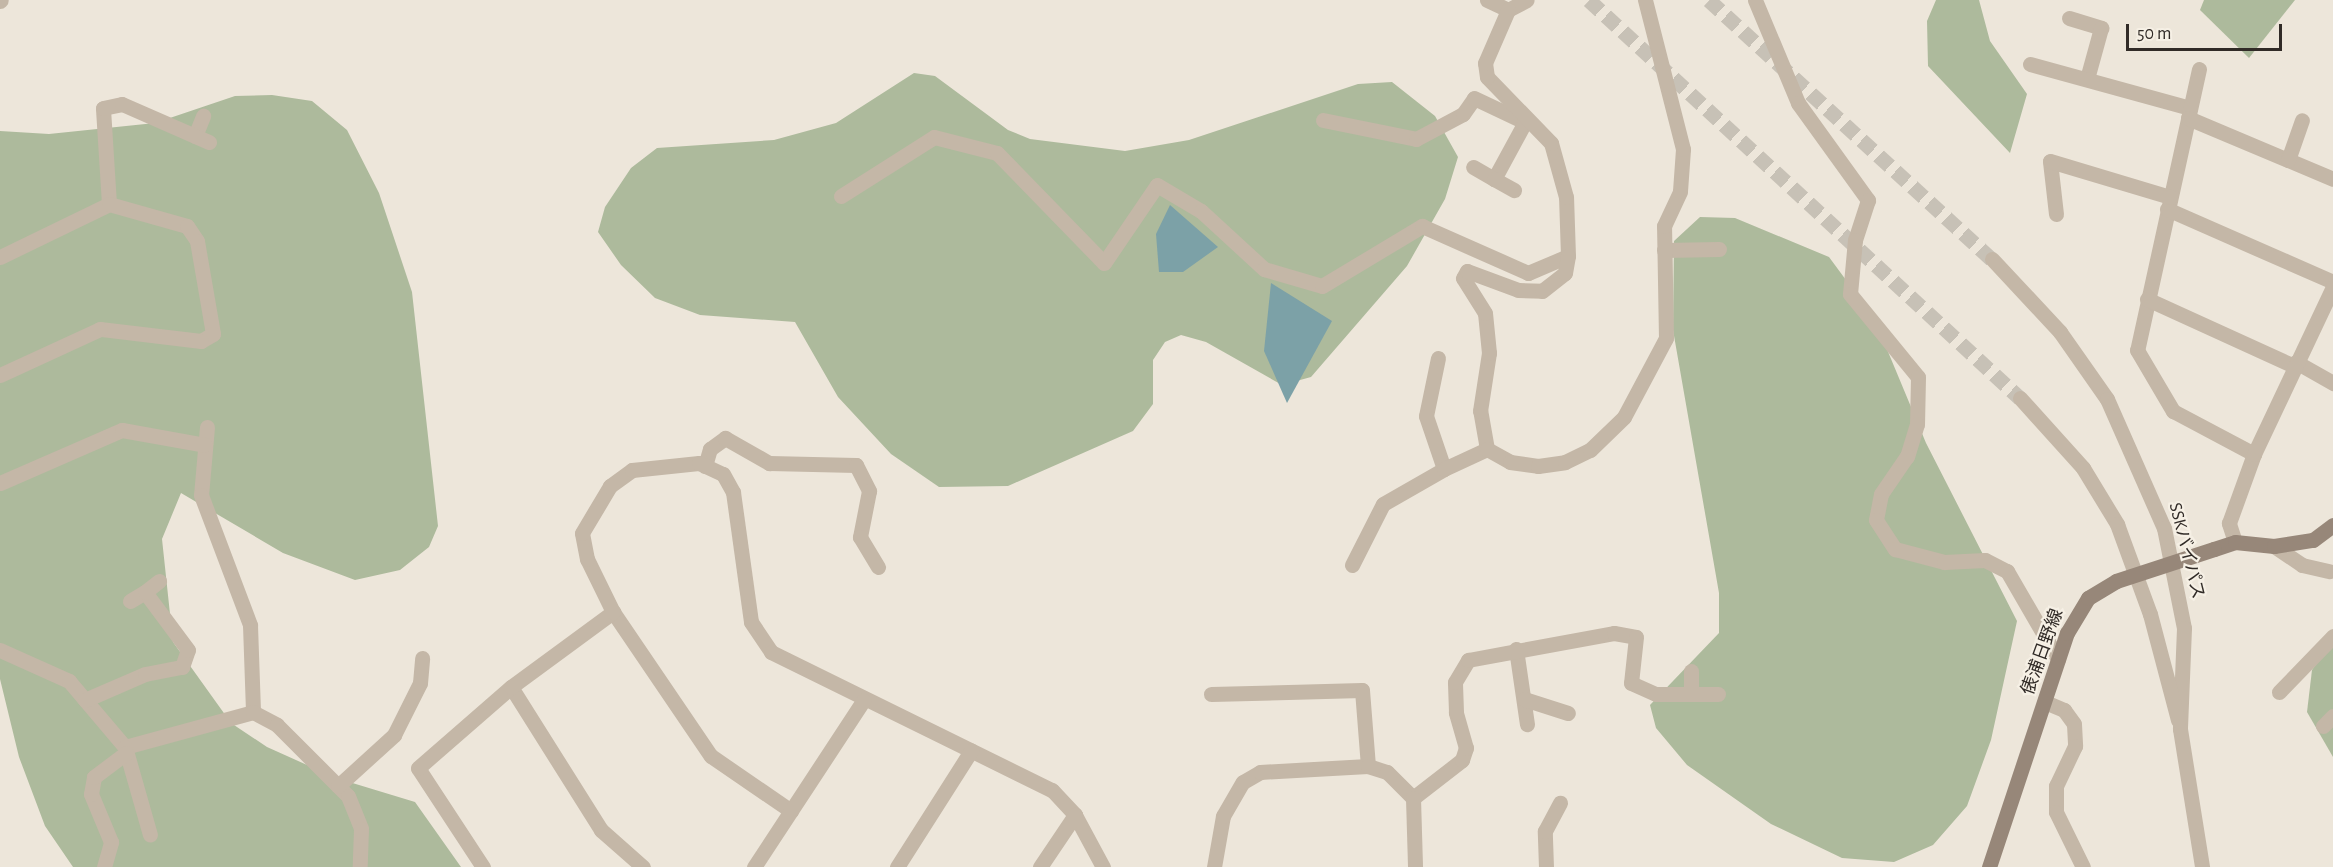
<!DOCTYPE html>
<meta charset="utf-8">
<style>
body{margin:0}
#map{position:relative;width:2333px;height:867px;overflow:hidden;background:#ede6da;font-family:"Alegreya Sans","Noto Sans JP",sans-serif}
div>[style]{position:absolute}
.green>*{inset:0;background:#adba9c}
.water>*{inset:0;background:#7ca1a7}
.tertiary-tunnel>*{height:15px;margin-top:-7.5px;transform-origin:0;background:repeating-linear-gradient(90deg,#c7c1b6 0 15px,transparent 0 23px)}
.minor>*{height:15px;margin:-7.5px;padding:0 7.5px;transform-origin:7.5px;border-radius:7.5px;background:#c4b7a7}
.tertiary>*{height:15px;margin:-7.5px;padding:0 7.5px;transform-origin:7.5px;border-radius:7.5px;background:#c4b7a7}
.secondary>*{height:15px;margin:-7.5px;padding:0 7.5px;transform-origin:7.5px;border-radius:7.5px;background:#978779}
.secondary-bridge>*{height:15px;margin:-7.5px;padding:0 7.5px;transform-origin:7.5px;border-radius:7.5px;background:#978779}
span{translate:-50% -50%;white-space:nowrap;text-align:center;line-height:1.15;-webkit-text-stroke:4.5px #f6f0e5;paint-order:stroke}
.street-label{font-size:18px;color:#312b27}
.scale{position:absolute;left:2126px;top:24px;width:156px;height:27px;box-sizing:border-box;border:3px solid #312b27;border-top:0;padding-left:8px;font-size:18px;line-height:21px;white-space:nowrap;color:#312b27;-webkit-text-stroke:4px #f6f0e5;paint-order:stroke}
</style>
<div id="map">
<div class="green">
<i style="clip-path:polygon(1936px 0,1979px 0,1990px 41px,2027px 94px,2010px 153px,1928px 66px,1927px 21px)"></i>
<i style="clip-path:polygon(2204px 0,2295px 0,2249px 58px,2200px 10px)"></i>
<i style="clip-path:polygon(914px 73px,935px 76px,1008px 130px,1030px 139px,1125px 151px,1189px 140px,1358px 84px,1392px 82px,1435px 116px,1458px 157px,1445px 199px,1407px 266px,1311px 377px,1282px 385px,1206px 342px,1181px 335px,1165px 342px,1153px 360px,1153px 404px,1133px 431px,1008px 486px,939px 487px,891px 454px,838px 397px,795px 322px,700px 315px,655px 298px,621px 265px,598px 232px,605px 207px,631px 168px,657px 148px,774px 140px,836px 123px)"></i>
<i style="clip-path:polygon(272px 95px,312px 101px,347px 130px,379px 193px,412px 292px,438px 526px,429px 547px,400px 570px,355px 580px,283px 553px,181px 493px,162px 539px,173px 642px,231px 723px,267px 747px,336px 778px,415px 802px,461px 867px,73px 867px,45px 826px,19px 757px,0 679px,0 131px,49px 134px,155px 123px,235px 96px)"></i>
<i style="clip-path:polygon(1700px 217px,1735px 218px,1829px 257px,1874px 318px,1926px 443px,2017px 621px,1991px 740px,1967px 806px,1933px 845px,1894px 862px,1842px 858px,1771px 824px,1687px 765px,1656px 728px,1650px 705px,1719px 633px,1719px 593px,1673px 330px,1674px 241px)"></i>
<i style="clip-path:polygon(2333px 639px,2333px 757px,2307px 712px,2312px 670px)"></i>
</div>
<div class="water">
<i style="clip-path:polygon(1170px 205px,1218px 247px,1183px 272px,1159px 272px,1156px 234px)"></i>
<i style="clip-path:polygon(1271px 283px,1332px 321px,1287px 403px,1264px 351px)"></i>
</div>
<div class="tertiary-tunnel">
<i style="left:1589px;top:0;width:587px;rotate:42.72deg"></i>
<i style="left:1709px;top:0;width:384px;rotate:42.5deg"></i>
</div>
<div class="minor">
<i style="left:1487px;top:0;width:23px;rotate:25deg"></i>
<i style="left:1508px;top:10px;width:21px;rotate:-28deg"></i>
<i style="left:1755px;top:0;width:112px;rotate:67.3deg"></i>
<i style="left:1798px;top:103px;width:120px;rotate:54.2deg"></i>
<i style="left:1868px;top:200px;width:42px;rotate:108deg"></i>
<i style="left:1855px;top:240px;width:54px;rotate:95.3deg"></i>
<i style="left:1850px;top:294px;width:107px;rotate:50.7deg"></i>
<i style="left:1918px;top:377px;width:47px;rotate:91.2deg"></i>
<i style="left:1917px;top:424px;width:34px;rotate:107deg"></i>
<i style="left:1907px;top:456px;width:46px;rotate:124.4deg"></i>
<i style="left:1881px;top:494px;width:26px;rotate:101deg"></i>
<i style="left:1876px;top:520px;width:35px;rotate:57deg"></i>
<i style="left:1895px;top:549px;width:51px;rotate:14.9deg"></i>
<i style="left:1944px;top:562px;width:41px;rotate:-2.8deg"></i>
<i style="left:1985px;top:560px;width:25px;rotate:27deg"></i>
<i style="left:2007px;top:571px;width:102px;rotate:59.9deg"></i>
<i style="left:0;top:1px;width:1px;rotate:-45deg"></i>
<i style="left:2069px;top:18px;width:34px;rotate:17deg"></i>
<i style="left:2101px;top:28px;width:53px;rotate:105.4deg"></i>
<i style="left:2030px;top:64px;width:166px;rotate:15.4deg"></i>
<i style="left:2199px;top:69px;width:288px;rotate:102.4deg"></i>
<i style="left:2137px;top:350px;width:71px;rotate:59.5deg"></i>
<i style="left:2173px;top:411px;width:92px;rotate:28deg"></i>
<i style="left:2188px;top:118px;width:157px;rotate:22.8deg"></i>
<i style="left:1323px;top:120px;width:95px;rotate:11.5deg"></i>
<i style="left:1416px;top:139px;width:53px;rotate:-28deg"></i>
<i style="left:1463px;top:114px;width:19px;rotate:-55deg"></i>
<i style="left:1474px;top:98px;width:56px;rotate:25.2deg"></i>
<i style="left:1525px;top:122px;width:65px;rotate:118.5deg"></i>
<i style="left:1494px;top:179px;width:24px;rotate:-150deg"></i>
<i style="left:195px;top:136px;width:22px;rotate:-68deg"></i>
<i style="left:2288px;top:160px;width:42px;rotate:-70.7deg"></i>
<i style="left:1494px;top:179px;width:23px;rotate:29deg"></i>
<i style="left:841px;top:196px;width:110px;rotate:-32.4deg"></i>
<i style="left:934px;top:137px;width:65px;rotate:14.3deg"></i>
<i style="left:997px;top:153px;width:153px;rotate:45.8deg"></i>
<i style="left:1104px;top:263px;width:94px;rotate:-55.8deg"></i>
<i style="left:1157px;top:185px;width:51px;rotate:30.6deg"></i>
<i style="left:1201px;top:211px;width:86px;rotate:42.6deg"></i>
<i style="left:1264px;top:269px;width:60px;rotate:16.3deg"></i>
<i style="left:1322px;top:286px;width:117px;rotate:-31deg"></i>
<i style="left:1422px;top:226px;width:116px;rotate:23.9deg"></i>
<i style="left:1528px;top:273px;width:43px;rotate:-23deg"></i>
<i style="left:1568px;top:256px;width:59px;rotate:-91.9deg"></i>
<i style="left:1566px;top:197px;width:56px;rotate:-105.5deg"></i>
<i style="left:1551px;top:143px;width:92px;rotate:-134.1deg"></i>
<i style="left:1487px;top:77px;width:14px;rotate:-98deg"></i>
<i style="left:1485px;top:63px;width:58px;rotate:-66.5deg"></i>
<i style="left:109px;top:204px;width:96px;rotate:-93.6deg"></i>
<i style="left:103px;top:108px;width:19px;rotate:-12deg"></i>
<i style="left:122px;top:104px;width:95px;rotate:23.6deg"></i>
<i style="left:2167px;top:209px;width:181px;rotate:23.7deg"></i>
<i style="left:2056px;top:214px;width:53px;rotate:-96.5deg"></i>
<i style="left:2050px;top:161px;width:125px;rotate:16.7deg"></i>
<i style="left:1664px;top:250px;width:55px;rotate:-1deg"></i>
<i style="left:0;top:257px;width:121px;rotate:-25.9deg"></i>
<i style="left:109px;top:204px;width:81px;rotate:15.8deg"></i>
<i style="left:187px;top:226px;width:18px;rotate:56deg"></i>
<i style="left:197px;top:241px;width:94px;rotate:80.2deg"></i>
<i style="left:213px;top:334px;width:14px;rotate:150deg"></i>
<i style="left:201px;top:341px;width:102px;rotate:-173.2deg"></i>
<i style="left:100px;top:329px;width:110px;rotate:155.3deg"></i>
<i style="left:2147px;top:299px;width:162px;rotate:24.5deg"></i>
<i style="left:1438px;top:358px;width:59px;rotate:101.7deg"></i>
<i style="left:1426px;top:416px;width:56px;rotate:71.2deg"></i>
<i style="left:2296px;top:362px;width:43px;rotate:29.6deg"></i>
<i style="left:207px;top:427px;width:68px;rotate:95deg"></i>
<i style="left:201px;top:495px;width:139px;rotate:69.3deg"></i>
<i style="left:250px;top:625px;width:87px;rotate:88deg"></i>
<i style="left:1487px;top:449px;width:39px;rotate:-100deg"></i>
<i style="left:1480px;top:411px;width:59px;rotate:-81.2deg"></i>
<i style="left:1489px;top:353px;width:40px;rotate:-95.7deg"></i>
<i style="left:1485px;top:313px;width:41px;rotate:-122.2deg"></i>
<i style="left:1463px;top:278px;width:8px;rotate:-60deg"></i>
<i style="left:1467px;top:271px;width:54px;rotate:20.4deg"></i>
<i style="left:1518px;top:290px;width:24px;rotate:2deg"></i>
<i style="left:1542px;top:291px;width:29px;rotate:-38deg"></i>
<i style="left:1565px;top:273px;width:17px;rotate:-80deg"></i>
<i style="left:705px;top:466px;width:18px;rotate:-74deg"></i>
<i style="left:710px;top:449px;width:19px;rotate:-36deg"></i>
<i style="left:725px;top:438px;width:51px;rotate:29.6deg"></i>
<i style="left:769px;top:463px;width:87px;rotate:1.3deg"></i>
<i style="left:856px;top:465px;width:29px;rotate:63deg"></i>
<i style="left:869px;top:491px;width:47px;rotate:101.1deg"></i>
<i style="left:860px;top:537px;width:35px;rotate:59deg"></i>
<i style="left:0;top:483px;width:133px;rotate:-23.5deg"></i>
<i style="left:122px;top:430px;width:84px;rotate:10.2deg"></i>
<i style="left:2235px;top:542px;width:20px;rotate:-108deg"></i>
<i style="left:2229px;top:523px;width:73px;rotate:-70.1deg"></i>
<i style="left:2254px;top:454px;width:185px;rotate:-64.7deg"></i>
<i style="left:2274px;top:546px;width:34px;rotate:34deg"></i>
<i style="left:2302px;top:565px;width:28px;rotate:13deg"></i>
<i style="left:1352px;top:565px;width:68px;rotate:-63.1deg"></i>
<i style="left:1383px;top:504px;width:70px;rotate:-29.8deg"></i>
<i style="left:1444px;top:469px;width:47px;rotate:-24.9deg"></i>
<i style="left:1487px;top:449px;width:26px;rotate:29deg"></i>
<i style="left:1510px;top:462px;width:28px;rotate:8deg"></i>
<i style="left:1538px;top:466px;width:27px;rotate:-8deg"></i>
<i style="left:1565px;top:462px;width:28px;rotate:-26deg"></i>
<i style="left:1590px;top:450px;width:47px;rotate:-44.1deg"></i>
<i style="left:1624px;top:417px;width:89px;rotate:-62deg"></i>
<i style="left:1666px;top:338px;width:112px;rotate:-91deg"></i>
<i style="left:1664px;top:226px;width:38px;rotate:-65deg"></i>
<i style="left:1680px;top:191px;width:42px;rotate:-85.9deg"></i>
<i style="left:1683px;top:149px;width:154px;rotate:-104.3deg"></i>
<i style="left:130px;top:601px;width:17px;rotate:-31deg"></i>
<i style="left:613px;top:612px;width:174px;rotate:55.8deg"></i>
<i style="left:711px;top:756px;width:97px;rotate:34.5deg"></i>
<i style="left:1516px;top:649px;width:76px;rotate:81.7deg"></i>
<i style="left:0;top:650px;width:76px;rotate:24.2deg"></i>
<i style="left:69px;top:681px;width:87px;rotate:49.7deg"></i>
<i style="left:125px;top:747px;width:133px;rotate:-15.3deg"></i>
<i style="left:253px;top:712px;width:27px;rotate:28deg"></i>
<i style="left:277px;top:725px;width:100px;rotate:45deg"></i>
<i style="left:348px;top:796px;width:35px;rotate:68deg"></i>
<i style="left:361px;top:829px;width:38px;rotate:92deg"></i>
<i style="left:1691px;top:671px;width:23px;rotate:90deg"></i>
<i style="left:511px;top:687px;width:169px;rotate:57.8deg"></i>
<i style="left:601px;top:830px;width:56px;rotate:41.4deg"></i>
<i style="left:2279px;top:692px;width:78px;rotate:-46deg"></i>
<i style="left:1211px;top:694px;width:151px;rotate:-1.5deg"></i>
<i style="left:1362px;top:690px;width:76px;rotate:85.5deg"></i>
<i style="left:1524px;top:699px;width:46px;rotate:17.7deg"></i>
<i style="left:85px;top:700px;width:65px;rotate:-23.4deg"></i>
<i style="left:145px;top:674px;width:38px;rotate:-11deg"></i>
<i style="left:182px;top:667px;width:18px;rotate:-71deg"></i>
<i style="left:188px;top:650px;width:72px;rotate:-126.6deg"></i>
<i style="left:145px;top:592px;width:18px;rotate:-38deg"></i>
<i style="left:2045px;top:702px;width:21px;rotate:23deg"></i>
<i style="left:2064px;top:710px;width:17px;rotate:54deg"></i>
<i style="left:2074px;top:724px;width:22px;rotate:87deg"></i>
<i style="left:2075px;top:746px;width:44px;rotate:115.4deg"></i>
<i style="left:2056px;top:786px;width:26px;rotate:90deg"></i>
<i style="left:2056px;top:812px;width:61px;rotate:63.9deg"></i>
<i style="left:2323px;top:726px;width:14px;rotate:-45deg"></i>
<i style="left:125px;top:747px;width:91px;rotate:74.1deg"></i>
<i style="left:338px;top:786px;width:76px;rotate:-42.3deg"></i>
<i style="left:394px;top:735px;width:58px;rotate:-63.4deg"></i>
<i style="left:420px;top:683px;width:25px;rotate:-85deg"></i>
<i style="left:1413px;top:798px;width:62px;rotate:-37.8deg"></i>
<i style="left:1462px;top:760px;width:13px;rotate:-72deg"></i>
<i style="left:1466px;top:748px;width:37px;rotate:-106deg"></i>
<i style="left:1456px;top:712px;width:30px;rotate:-92deg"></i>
<i style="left:1455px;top:682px;width:26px;rotate:-59deg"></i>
<i style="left:1468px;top:660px;width:148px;rotate:-10.5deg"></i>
<i style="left:1614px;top:633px;width:22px;rotate:10deg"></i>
<i style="left:1636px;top:637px;width:46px;rotate:96.2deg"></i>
<i style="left:1631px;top:683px;width:27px;rotate:24deg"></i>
<i style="left:1656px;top:694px;width:62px"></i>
<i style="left:104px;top:867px;width:26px;rotate:-74deg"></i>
<i style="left:111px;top:842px;width:52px;rotate:-112.6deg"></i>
<i style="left:91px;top:794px;width:17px;rotate:-80deg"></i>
<i style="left:94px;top:777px;width:40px;rotate:-37deg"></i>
<i style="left:483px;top:867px;width:118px;rotate:-123.3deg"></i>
<i style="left:418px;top:768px;width:123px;rotate:-41.1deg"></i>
<i style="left:511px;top:687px;width:127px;rotate:-36.3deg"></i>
<i style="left:613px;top:612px;width:59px;rotate:-116.1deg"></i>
<i style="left:587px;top:559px;width:26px;rotate:-101deg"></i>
<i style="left:582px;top:533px;width:55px;rotate:-59.2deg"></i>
<i style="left:610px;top:486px;width:27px;rotate:-36deg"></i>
<i style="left:632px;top:470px;width:67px;rotate:-6deg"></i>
<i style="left:699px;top:463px;width:26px;rotate:25deg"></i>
<i style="left:723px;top:474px;width:21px;rotate:61deg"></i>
<i style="left:733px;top:492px;width:131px;rotate:82.1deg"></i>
<i style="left:751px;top:622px;width:36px;rotate:56deg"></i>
<i style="left:771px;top:652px;width:313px;rotate:26.2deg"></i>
<i style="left:1052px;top:790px;width:34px;rotate:47deg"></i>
<i style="left:1075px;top:815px;width:59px;rotate:61.7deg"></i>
<i style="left:754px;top:867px;width:199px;rotate:-56.7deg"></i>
<i style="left:897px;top:867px;width:138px;rotate:-57.5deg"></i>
<i style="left:1040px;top:867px;width:63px;rotate:-56.1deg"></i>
<i style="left:1214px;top:867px;width:52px;rotate:-80deg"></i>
<i style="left:1223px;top:816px;width:39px;rotate:-60deg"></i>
<i style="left:1243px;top:782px;width:20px;rotate:-30deg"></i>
<i style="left:1260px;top:772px;width:108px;rotate:-3.2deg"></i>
<i style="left:1368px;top:766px;width:20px;rotate:18deg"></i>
<i style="left:1387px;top:772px;width:37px;rotate:45deg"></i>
<i style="left:1413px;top:798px;width:69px;rotate:88.3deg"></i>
<i style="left:1546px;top:867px;width:36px;rotate:-92deg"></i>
<i style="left:1545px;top:831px;width:32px;rotate:-62deg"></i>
</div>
<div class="tertiary">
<i style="left:1992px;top:259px;width:100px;rotate:47deg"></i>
<i style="left:2060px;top:332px;width:82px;rotate:55deg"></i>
<i style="left:2107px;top:399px;width:141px;rotate:66.2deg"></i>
<i style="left:2164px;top:528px;width:102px;rotate:78.7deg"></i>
<i style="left:2184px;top:628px;width:101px;rotate:92.3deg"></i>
<i style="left:2180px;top:729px;width:140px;rotate:80.9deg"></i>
<i style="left:2020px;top:398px;width:94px;rotate:48deg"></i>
<i style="left:2083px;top:468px;width:66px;rotate:58.7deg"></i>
<i style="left:2117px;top:524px;width:96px;rotate:69.9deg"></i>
<i style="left:2150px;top:614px;width:110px;rotate:75.2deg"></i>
</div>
<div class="secondary">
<i style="left:2214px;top:549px;width:22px;rotate:-18deg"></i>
<i style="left:2235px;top:542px;width:39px;rotate:6deg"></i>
<i style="left:2274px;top:546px;width:39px;rotate:-9deg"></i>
<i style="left:2313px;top:540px;width:25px;rotate:-37deg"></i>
<i style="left:1989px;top:867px;width:247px;rotate:-71.6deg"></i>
<i style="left:2067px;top:633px;width:41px;rotate:-59deg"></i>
<i style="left:2088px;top:598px;width:33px;rotate:-31deg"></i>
</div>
<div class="secondary-bridge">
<i style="left:2116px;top:581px;width:103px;rotate:-18.1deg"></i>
</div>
<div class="street-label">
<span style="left:2186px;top:551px;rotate:76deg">SSKバイパス</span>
<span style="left:2043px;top:652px;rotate:-70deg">俵浦日野線</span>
</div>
<div class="scale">50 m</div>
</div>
